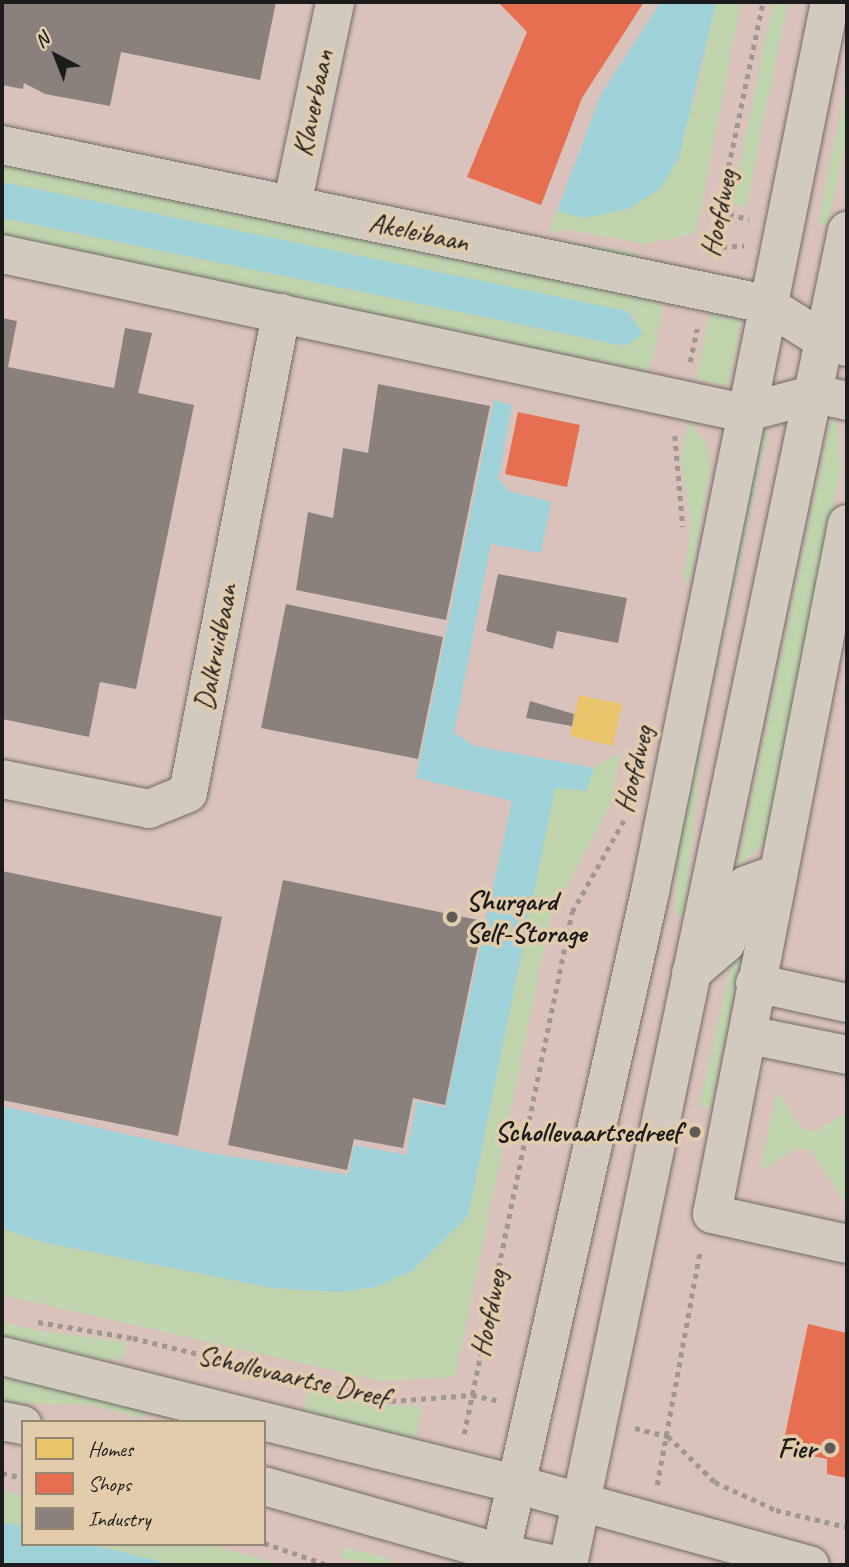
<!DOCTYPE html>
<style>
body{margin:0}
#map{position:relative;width:849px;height:1567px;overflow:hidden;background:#daccc2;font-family:Caveat,sans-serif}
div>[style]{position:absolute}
.built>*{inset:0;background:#dac2bc}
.green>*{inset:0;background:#bfd4ad}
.water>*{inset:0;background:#9ed1d8}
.homes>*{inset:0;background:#e9c46a}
.shops>*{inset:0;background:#e76f51}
.industry>*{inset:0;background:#8a817c}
.path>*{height:4.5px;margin-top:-2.25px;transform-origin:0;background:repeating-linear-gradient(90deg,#9e9890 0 5px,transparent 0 10px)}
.roads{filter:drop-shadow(0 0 2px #726b67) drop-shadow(0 0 2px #726b67)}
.minor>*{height:38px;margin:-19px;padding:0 19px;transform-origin:19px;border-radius:19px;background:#d2c9bf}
.major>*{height:38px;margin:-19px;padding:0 19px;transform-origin:19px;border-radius:19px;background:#d2c9bf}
.dots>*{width:19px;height:19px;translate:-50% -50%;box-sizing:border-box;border:4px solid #e2ccac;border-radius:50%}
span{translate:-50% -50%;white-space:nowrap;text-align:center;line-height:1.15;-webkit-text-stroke:7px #e2ccac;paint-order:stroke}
.street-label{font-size:28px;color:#1c1c1c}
.poi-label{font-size:28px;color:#1c1c1c;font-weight:700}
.left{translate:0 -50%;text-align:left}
.right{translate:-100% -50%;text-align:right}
.frame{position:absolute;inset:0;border:4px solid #1c1c1c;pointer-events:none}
.legend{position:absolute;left:21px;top:1420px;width:245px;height:126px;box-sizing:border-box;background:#e2ccac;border:2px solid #938672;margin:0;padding:9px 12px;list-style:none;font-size:21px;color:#1c1c1c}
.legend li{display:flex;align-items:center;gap:14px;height:35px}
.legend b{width:35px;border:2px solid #938672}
.north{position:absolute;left:21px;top:21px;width:70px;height:70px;-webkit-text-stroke:5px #e2ccac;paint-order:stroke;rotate:318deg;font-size:19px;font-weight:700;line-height:28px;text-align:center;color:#1c1c1c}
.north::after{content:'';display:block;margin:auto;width:24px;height:32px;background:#1c1c1c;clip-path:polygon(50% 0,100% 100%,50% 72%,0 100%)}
</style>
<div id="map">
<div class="built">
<i style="clip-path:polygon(evenodd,2px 2px,847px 2px,847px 1565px,2px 1565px,2px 2px,23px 1422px,264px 1422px,264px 1544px,23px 1544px,23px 1422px)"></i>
</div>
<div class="green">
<i style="clip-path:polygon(716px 2px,741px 2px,696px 233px,647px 244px,563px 229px,548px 233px,557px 211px,584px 218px,694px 104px)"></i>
<i style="clip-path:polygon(773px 2px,788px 2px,746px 207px,732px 203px)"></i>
<i style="clip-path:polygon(847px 82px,847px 135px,828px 225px,818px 222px)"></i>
<i style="clip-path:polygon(2px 160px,611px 284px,663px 307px,650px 371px,2px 237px,2px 218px,625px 346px,635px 315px,2px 182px)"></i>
<i style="clip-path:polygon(569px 241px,642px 254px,621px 262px,566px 249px)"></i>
<i style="clip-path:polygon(710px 314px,741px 321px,728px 386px,696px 379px)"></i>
<i style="clip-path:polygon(831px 419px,837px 422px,841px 468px,765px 842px,737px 869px)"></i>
<i style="clip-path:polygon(689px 422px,707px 444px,710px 469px,690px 583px,684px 581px,691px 521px,681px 456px)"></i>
<i style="clip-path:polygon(756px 430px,768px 432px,704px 729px,684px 917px,675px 914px,677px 847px)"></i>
<i style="clip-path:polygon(621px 752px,609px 807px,551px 915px,455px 1377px,380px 1381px,2px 1295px,2px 1228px,42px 1242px,273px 1288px,338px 1292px,376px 1287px,413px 1270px,468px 1216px,555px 788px,586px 791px,594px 768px)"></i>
<i style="clip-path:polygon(741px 921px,748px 921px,711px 1108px,699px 1107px)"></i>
<i style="clip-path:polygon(777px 1091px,802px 1129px,815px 1132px,847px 1112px,847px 1205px,811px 1151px,797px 1148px,760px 1171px)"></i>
<i style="clip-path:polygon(2px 1322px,42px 1331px,127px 1342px,122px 1359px,61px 1358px,2px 1347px)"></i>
<i style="clip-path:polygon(2px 1373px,148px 1404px,143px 1418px,86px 1404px,2px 1403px)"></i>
<i style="clip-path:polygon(310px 1389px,376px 1405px,422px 1406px,414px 1446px,303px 1410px)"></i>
<i style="clip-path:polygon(2px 1490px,23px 1496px,23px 1527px,2px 1522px)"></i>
<i style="clip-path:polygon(90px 1544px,206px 1544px,283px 1565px,174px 1565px)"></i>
<i style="clip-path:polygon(343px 1547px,389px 1558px,388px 1565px,340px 1558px)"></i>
</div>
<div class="water">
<i style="clip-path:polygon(661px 2px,716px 2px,679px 157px,660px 189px,628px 209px,584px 218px,557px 211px,601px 94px)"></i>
<i style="clip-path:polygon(2px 182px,627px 311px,643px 334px,625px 346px,2px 218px)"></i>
<i style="clip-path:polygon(494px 400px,512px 405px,498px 479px,509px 491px,551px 502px,541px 553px,491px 544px,454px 733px,475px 746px,594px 768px,586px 791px,555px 788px,468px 1216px,413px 1270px,376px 1287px,338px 1292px,273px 1288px,42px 1242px,2px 1228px,2px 1106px,209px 1153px,348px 1175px,354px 1145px,406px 1155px,417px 1101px,445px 1108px,512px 801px,416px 778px)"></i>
<i style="clip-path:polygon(2px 1522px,23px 1527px,23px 1544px,90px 1544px,174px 1565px,2px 1565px)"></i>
</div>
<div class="homes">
<i style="clip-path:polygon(579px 695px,622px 704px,613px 746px,570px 736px)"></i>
</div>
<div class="shops">
<i style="clip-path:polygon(498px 2px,644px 2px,582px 98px,541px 205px,467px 177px,527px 32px)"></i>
<i style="clip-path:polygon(518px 412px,580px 425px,567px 487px,505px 474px)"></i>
<i style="clip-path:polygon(808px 1324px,847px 1333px,847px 1478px,827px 1474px,827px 1459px,782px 1450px)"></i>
</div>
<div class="industry">
<i style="clip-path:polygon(2px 2px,276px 2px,260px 80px,121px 52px,110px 106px,45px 94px,24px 83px,23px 89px,2px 85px)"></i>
<i style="clip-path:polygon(2px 318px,17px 321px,8px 367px,114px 388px,125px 328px,152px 333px,138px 393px,194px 405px,136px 689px,100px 682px,89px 737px,2px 719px)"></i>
<i style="clip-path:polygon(378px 384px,490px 406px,446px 620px,296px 590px,308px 512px,333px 518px,343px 448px,368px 453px)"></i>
<i style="clip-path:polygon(498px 574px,627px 598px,618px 643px,557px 631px,553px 649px,486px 631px)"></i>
<i style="clip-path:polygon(286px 604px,443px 637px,418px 759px,261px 728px)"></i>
<i style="clip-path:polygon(530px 701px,574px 714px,572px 726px,526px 718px)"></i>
<i style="clip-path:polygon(2px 871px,222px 917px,178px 1136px,2px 1100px)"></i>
<i style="clip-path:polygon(283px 880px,483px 921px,445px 1105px,413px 1098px,403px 1148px,354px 1139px,347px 1170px,228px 1145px)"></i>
</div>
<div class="path">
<i style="left:719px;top:212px;width:31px;rotate:13deg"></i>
<i style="left:712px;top:248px;width:32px;rotate:-5deg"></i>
<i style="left:710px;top:255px;width:258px;rotate:-78.2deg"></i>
<i style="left:690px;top:362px;width:34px;rotate:-78deg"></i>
<i style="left:675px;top:436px;width:91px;rotate:85deg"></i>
<i style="left:38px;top:1322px;width:96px;rotate:9.6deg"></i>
<i style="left:133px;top:1338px;width:266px;rotate:13.7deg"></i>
<i style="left:391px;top:1401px;width:81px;rotate:-4.2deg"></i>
<i style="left:472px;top:1395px;width:25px;rotate:12deg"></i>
<i style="left:635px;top:1428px;width:34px;rotate:14deg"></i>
<i style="left:668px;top:1436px;width:66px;rotate:44.4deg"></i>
<i style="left:715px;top:1482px;width:67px;rotate:24.7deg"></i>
<i style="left:776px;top:1510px;width:73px;rotate:13.5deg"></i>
<i style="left:464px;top:1434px;width:533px;rotate:-78.31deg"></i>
<i style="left:572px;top:912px;width:106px;rotate:-60.5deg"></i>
<i style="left:2px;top:1473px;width:22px;rotate:13deg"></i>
<i style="left:657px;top:1485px;width:239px;rotate:-79.6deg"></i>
<i style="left:264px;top:1543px;width:68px;rotate:19deg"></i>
</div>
<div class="roads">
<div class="minor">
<i style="left:2px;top:145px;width:780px;rotate:11.76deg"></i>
<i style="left:766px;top:304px;width:71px;rotate:32.3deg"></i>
<i style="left:826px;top:342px;width:22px;rotate:13deg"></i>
<i style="left:292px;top:205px;width:208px;rotate:-78deg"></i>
<i style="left:2px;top:254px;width:759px;rotate:12.09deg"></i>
<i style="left:744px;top:413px;width:73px;rotate:-15deg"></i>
<i style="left:815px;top:394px;width:33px;rotate:12deg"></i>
<i style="left:847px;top:524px;width:703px;rotate:101.07deg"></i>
<i style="left:712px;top:1214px;width:138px;rotate:12.5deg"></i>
<i style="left:2px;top:779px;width:150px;rotate:11.5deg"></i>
<i style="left:149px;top:809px;width:42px;rotate:-22.3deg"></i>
<i style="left:188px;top:793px;width:489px;rotate:-79deg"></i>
<i style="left:755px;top:983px;width:94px;rotate:12.3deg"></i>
<i style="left:749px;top:1035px;width:100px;rotate:11.5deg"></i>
<i style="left:2px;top:1356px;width:529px;rotate:14.01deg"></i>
<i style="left:2px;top:1421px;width:21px;rotate:11deg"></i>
<i style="left:264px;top:1486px;width:246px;rotate:15.8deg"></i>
</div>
<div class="major">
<i style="left:691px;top:973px;width:46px;rotate:-40.6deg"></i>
<i style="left:726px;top:943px;width:61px;rotate:-71deg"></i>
<i style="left:746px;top:885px;width:30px;rotate:-20deg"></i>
<i style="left:515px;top:1484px;width:306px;rotate:15.4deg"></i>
<i style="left:501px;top:1553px;width:55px;rotate:12.5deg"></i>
<i style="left:498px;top:1565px;width:690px;rotate:-77.27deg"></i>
<i style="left:650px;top:892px;width:908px;rotate:-78.57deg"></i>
<i style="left:568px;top:1565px;width:1363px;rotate:-78.19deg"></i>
</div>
</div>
<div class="dots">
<i style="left:452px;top:917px;background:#5e5a56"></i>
<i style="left:695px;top:1132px;background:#5e5a56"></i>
<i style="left:830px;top:1448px;background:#5e5a56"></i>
</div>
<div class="street-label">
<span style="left:313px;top:103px;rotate:-78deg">Klaverbaan</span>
<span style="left:719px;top:213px;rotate:-78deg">Hoofdweg</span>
<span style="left:419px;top:232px;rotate:12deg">Akeleibaan</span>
<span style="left:216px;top:647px;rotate:-79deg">Dalkruidbaan</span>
<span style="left:634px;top:769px;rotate:-76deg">Hoofdweg</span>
<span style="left:489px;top:1313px;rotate:-78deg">Hoofdweg</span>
<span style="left:293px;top:1376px;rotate:13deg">Schollevaartse Dreef</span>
</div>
<div class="poi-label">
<span class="left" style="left:466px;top:917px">Shurgard<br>Self-Storage</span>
<span class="right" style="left:681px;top:1132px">Schollevaartsedreef</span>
<span class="right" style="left:816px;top:1448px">Fier</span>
</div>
<div class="frame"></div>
<ul class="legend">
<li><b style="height:19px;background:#e9c46a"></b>Homes</li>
<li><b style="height:19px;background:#e76f51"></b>Shops</li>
<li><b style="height:19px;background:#8a817c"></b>Industry</li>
</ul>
<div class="north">N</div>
</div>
